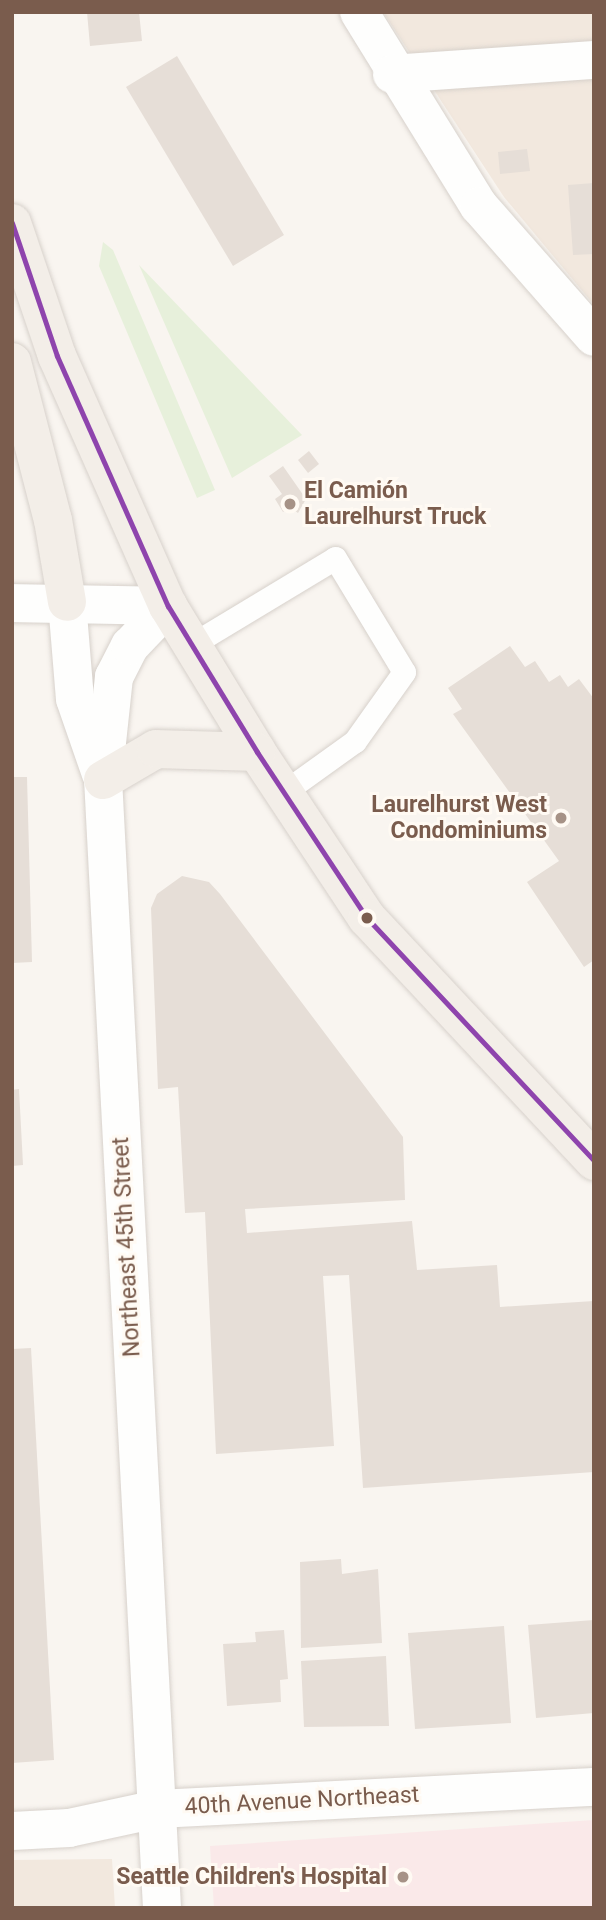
<!DOCTYPE html>
<meta charset="utf-8">
<style>
body{margin:0}
#map{position:relative;width:606px;height:1920px;overflow:hidden;background:#f9f5f0;font-family:Roboto,sans-serif}
div>[style]{position:absolute}
.residential>*{inset:0;background:#f2e8de}
.medical>*{inset:0;background:#fae9e9}
.green>*{inset:0;background:#e7f0db}
.building>*{inset:0;background:#e6ded7}
.roads{filter:drop-shadow(0 0 2px #d7d1cb) drop-shadow(0 0 2px #d7d1cb)}
.lane>*{height:23px;margin:-11.5px;padding:0 11.5px;transform-origin:11.5px;border-radius:11.5px;background:#fefefd}
.street>*{height:38px;margin:-19px;padding:0 19px;transform-origin:19px;border-radius:19px;background:#fefefd}
.secondary>*{height:38px;margin:-19px;padding:0 19px;transform-origin:19px;border-radius:19px;background:#fefefd}
.primary>*{height:38px;margin:-19px;padding:0 19px;transform-origin:19px;border-radius:19px;background:#f3eee8}
.bus-1>*{height:5px;margin:-2.5px;padding:0 2.5px;transform-origin:2.5px;border-radius:2.5px;background:#8e44ad}
.dots>*{width:19px;height:19px;translate:-50% -50%;box-sizing:border-box;border:4px solid #fffaf3;border-radius:50%}
span{translate:-50% -50%;white-space:nowrap;text-align:center;line-height:1.15;-webkit-text-stroke:6px #fffaf3;paint-order:stroke}
.poi-label{font-size:23px;color:#7a5c4d;font-weight:700}
.left{translate:0 -50%;text-align:left}
.right{translate:-100% -50%;text-align:right}
.street-label{font-size:23px;color:#7a5c4d}
.frame{position:absolute;inset:0;border:14px solid #7a5c4d;pointer-events:none}
</style>
<div id="map">
<div class="residential">
<i style="clip-path:polygon(383px 12px,594px 12px,594px 305px,504px 197px)"></i>
<i style="clip-path:polygon(112px 1859px,115px 1908px,12px 1908px,12px 1860px)"></i>
</div>
<div class="medical">
<i style="clip-path:polygon(594px 1820px,594px 1908px,214px 1908px,210px 1846px)"></i>
</div>
<div class="green">
<i style="clip-path:polygon(103px 242px,113px 250px,215px 490px,197px 498px,99px 266px)"></i>
<i style="clip-path:polygon(139px 265px,302px 435px,232px 478px)"></i>
</div>
<div class="building">
<i style="clip-path:polygon(87px 12px,139px 12px,142px 41px,90px 46px)"></i>
<i style="clip-path:polygon(177px 56px,284px 235px,233px 266px,126px 87px)"></i>
<i style="clip-path:polygon(527px 149px,530px 171px,500px 174px,498px 152px)"></i>
<i style="clip-path:polygon(594px 183px,594px 254px,573px 255px,568px 185px)"></i>
<i style="clip-path:polygon(309px 451px,319px 464px,308px 473px,298px 460px)"></i>
<i style="clip-path:polygon(283px 466px,306px 499px,298px 513px,290px 507px,283px 512px,275px 499px,282px 494px,269px 476px)"></i>
<i style="clip-path:polygon(510px 646px,525px 667px,535px 661px,549px 682px,560px 675px,568px 687px,579px 679px,594px 699px,594px 960px,584px 967px,527px 882px,559px 861px,453px 714px,462px 709px,448px 688px)"></i>
<i style="clip-path:polygon(12px 777px,27px 777px,32px 962px,12px 963px)"></i>
<i style="clip-path:polygon(182px 876px,209px 882px,220px 894px,403px 1137px,405px 1200px,245px 1209px,247px 1233px,412px 1221px,417px 1270px,497px 1265px,500px 1307px,594px 1301px,594px 1472px,363px 1488px,349px 1275px,323px 1276px,334px 1446px,216px 1454px,205px 1212px,185px 1213px,178px 1087px,158px 1089px,151px 908px,157px 894px)"></i>
<i style="clip-path:polygon(19px 1089px,23px 1165px,12px 1166px,12px 1090px)"></i>
<i style="clip-path:polygon(31px 1348px,54px 1760px,12px 1763px,12px 1349px)"></i>
<i style="clip-path:polygon(341px 1559px,342px 1574px,378px 1569px,382px 1643px,301px 1648px,300px 1562px)"></i>
<i style="clip-path:polygon(594px 1620px,594px 1713px,536px 1718px,528px 1625px)"></i>
<i style="clip-path:polygon(504px 1626px,511px 1723px,415px 1729px,408px 1633px)"></i>
<i style="clip-path:polygon(284px 1630px,288px 1679px,280px 1680px,281px 1702px,227px 1706px,223px 1644px,256px 1642px,255px 1632px)"></i>
<i style="clip-path:polygon(386px 1656px,389px 1726px,304px 1727px,301px 1661px)"></i>
</div>
<div class="roads">
<div class="lane">
<i style="left:191px;top:645px;width:168px;rotate:-31.1deg"></i>
<i style="left:335px;top:558px;width:133px;rotate:58.8deg"></i>
<i style="left:404px;top:672px;width:85px;rotate:125.4deg"></i>
<i style="left:355px;top:741px;width:87px;rotate:144.3deg"></i>
</div>
<div class="street">
<i style="left:359px;top:12px;width:228px;rotate:58.3deg"></i>
<i style="left:479px;top:206px;width:174px;rotate:48.7deg"></i>
<i style="left:392px;top:74px;width:202px;rotate:-4deg"></i>
<i style="left:12px;top:603px;width:156px;rotate:1.1deg"></i>
<i style="left:12px;top:1831px;width:57px;rotate:-3deg"></i>
<i style="left:69px;top:1828px;width:90px;rotate:-12.2deg"></i>
<i style="left:157px;top:1809px;width:438px;rotate:-2.9deg"></i>
</div>
<div class="secondary">
<i style="left:67px;top:602px;width:97px;rotate:85.3deg"></i>
<i style="left:75px;top:699px;width:79px;rotate:70.9deg"></i>
<i style="left:162px;top:1908px;width:1130px;rotate:-92.99deg"></i>
<i style="left:103px;top:780px;width:104px;rotate:-83.9deg"></i>
<i style="left:114px;top:677px;width:35px;rotate:-63deg"></i>
<i style="left:130px;top:646px;width:55px;rotate:-46.5deg"></i>
</div>
<div class="primary">
<i style="left:12px;top:223px;width:140px;rotate:71.3deg"></i>
<i style="left:57px;top:356px;width:274px;rotate:66.1deg"></i>
<i style="left:168px;top:606px;width:171px;rotate:58.6deg"></i>
<i style="left:257px;top:752px;width:199px;rotate:56.5deg"></i>
<i style="left:367px;top:918px;width:333px;rotate:46.9deg"></i>
<i style="left:12px;top:362px;width:163px;rotate:75.5deg"></i>
<i style="left:53px;top:520px;width:83px;rotate:80.3deg"></i>
<i style="left:103px;top:780px;width:61px;rotate:-30.3deg"></i>
<i style="left:156px;top:749px;width:101px;rotate:1.7deg"></i>
</div>
</div>
<div class="bus-1">
<i style="left:12px;top:223px;width:140px;rotate:71.3deg"></i>
<i style="left:57px;top:356px;width:274px;rotate:66.1deg"></i>
<i style="left:168px;top:606px;width:171px;rotate:58.6deg"></i>
<i style="left:257px;top:752px;width:199px;rotate:56.5deg"></i>
<i style="left:367px;top:918px;width:333px;rotate:46.9deg"></i>
</div>
<div class="dots">
<i style="left:290px;top:504px;background:#a69286"></i>
<i style="left:561px;top:818px;background:#a69286"></i>
<i style="left:367px;top:918px;background:#7a5c4d"></i>
<i style="left:403px;top:1877px;background:#a69286"></i>
</div>
<div class="poi-label">
<span class="left" style="left:304px;top:504px">El Camión<br>Laurelhurst Truck</span>
<span class="right" style="left:547px;top:818px">Laurelhurst West<br>Condominiums</span>
<span class="right" style="left:387px;top:1877px">Seattle Children's Hospital</span>
</div>
<div class="street-label">
<span style="left:127px;top:1247px;rotate:-93deg">Northeast 45th Street</span>
<span style="left:302px;top:1801px;rotate:-3deg">40th Avenue Northeast</span>
</div>
<div class="frame"></div>
</div>
